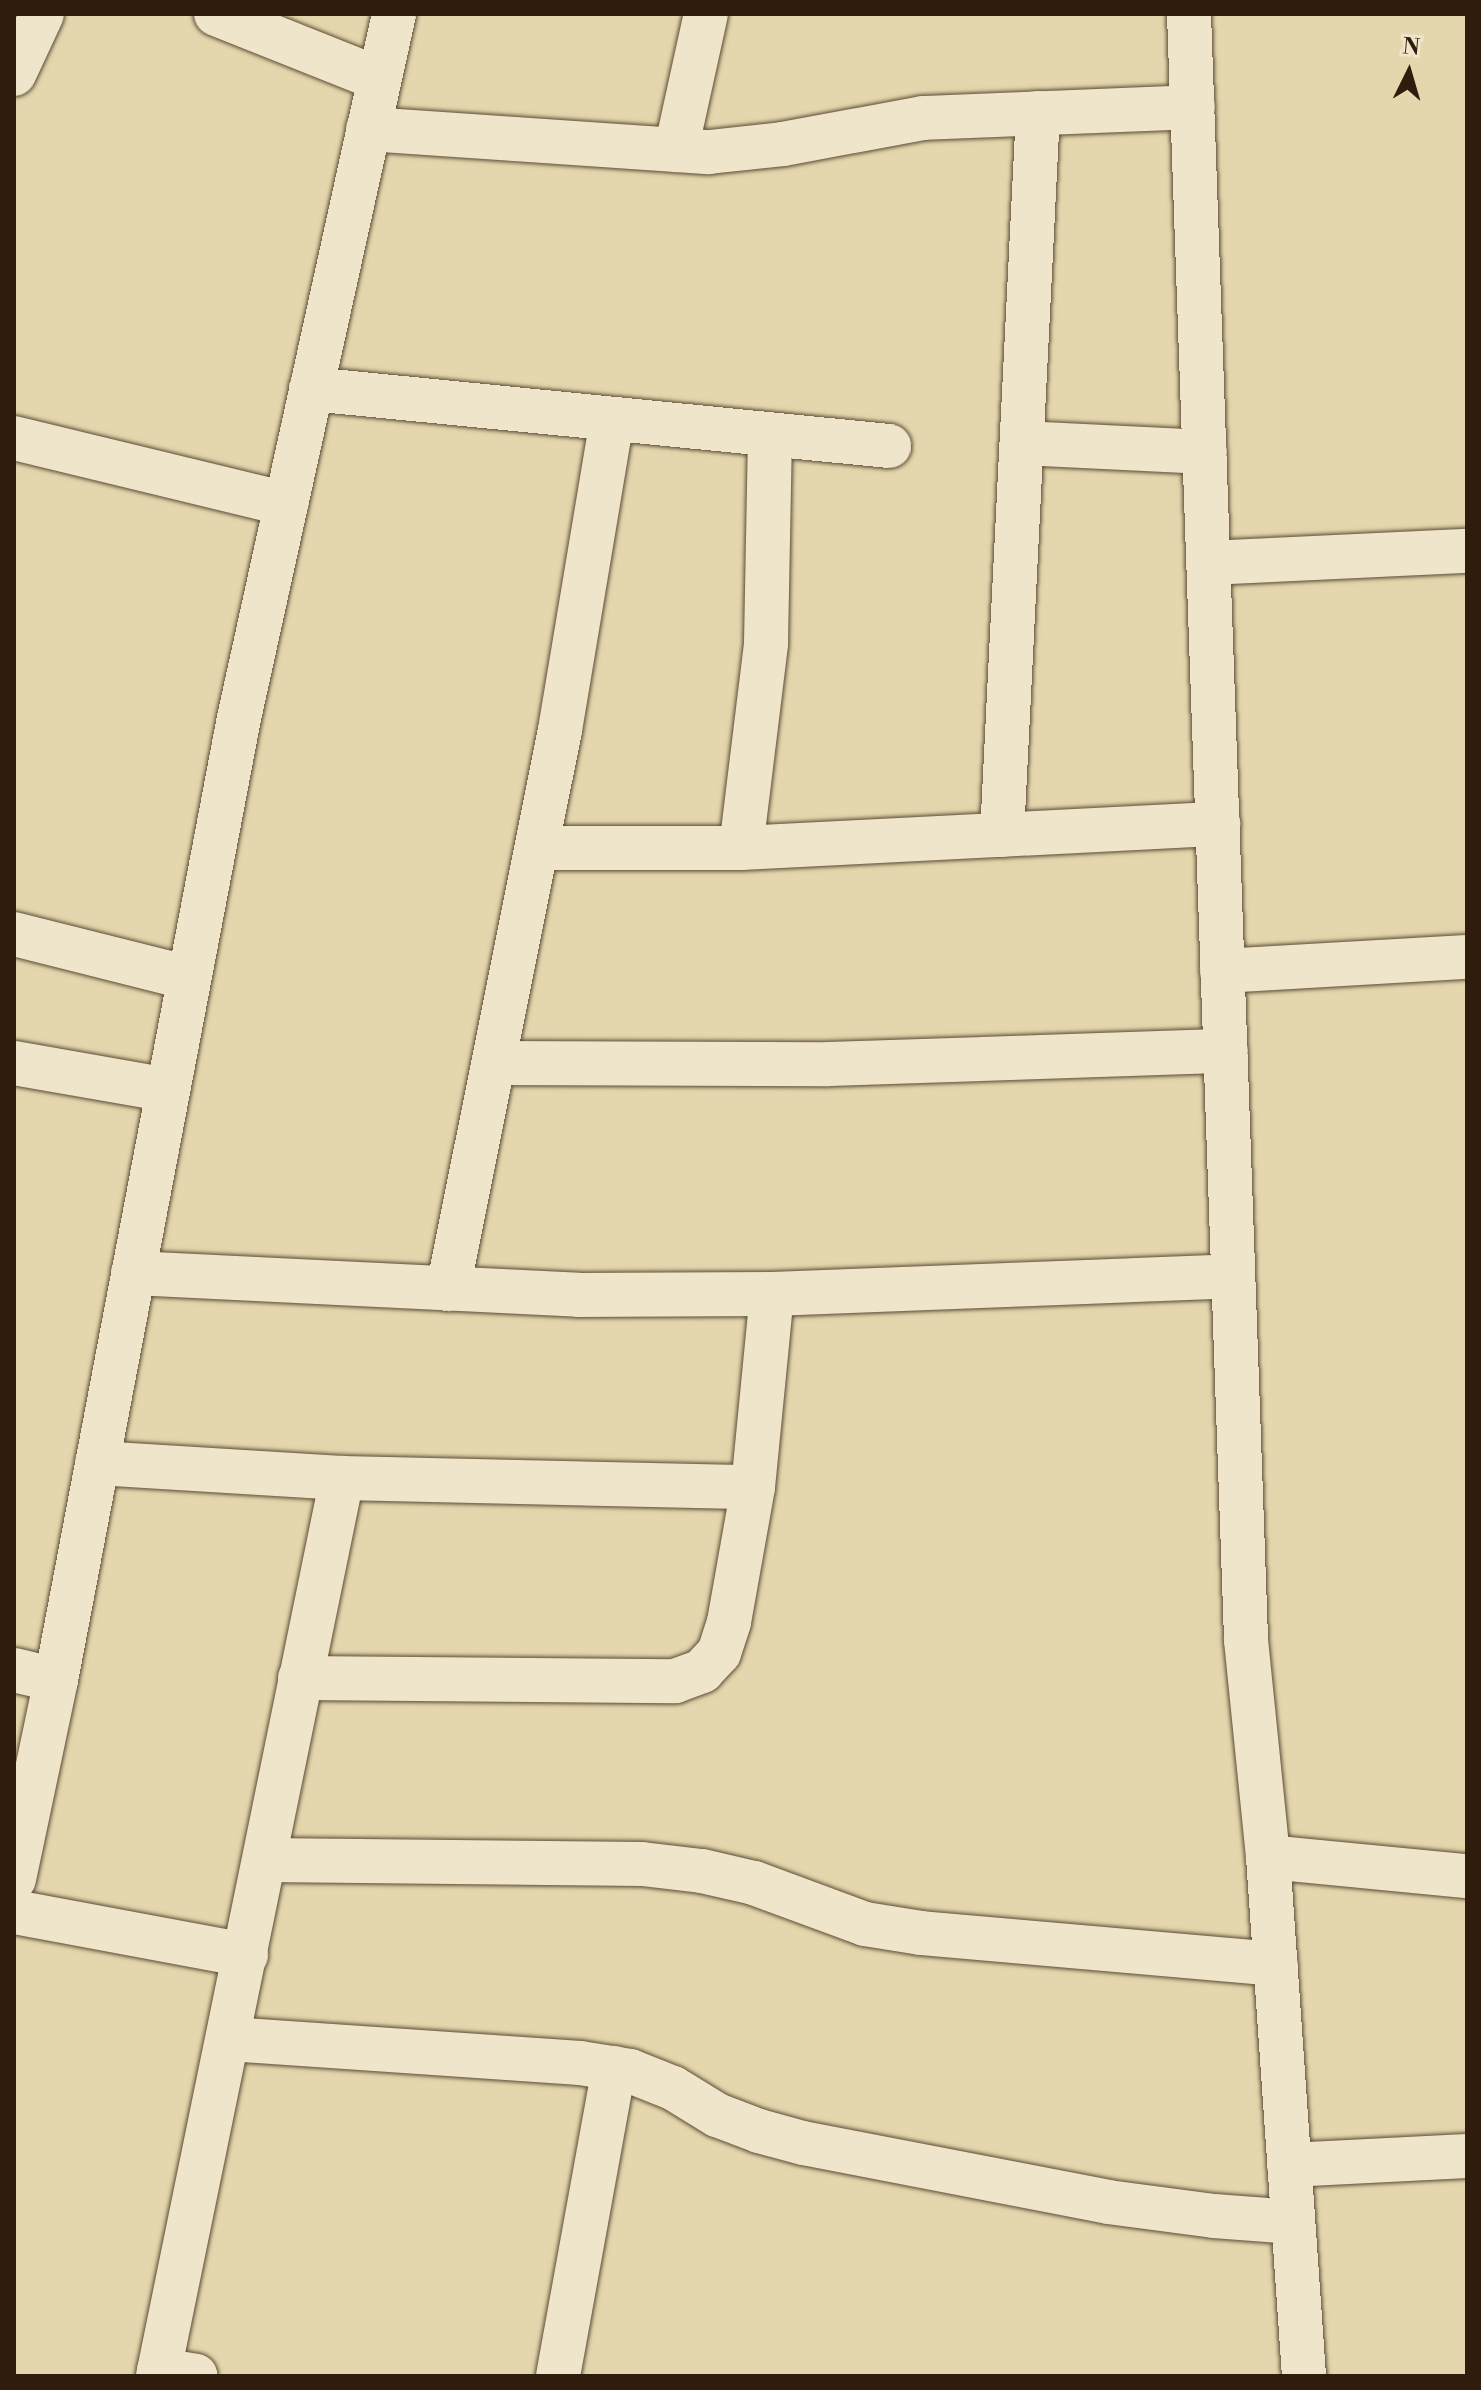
<!DOCTYPE html>
<style>
body{margin:0}
#map{position:relative;width:1481px;height:2390px;overflow:hidden;background:#e5d7ad;font-family:"Libre Bodoni",serif}
div>[style]{position:absolute}
.roads{filter:drop-shadow(0 0 2px #5c4b35) drop-shadow(0 0 2px #5c4b35)}
.minor>*{height:44px;margin:-22px;padding:0 22px;transform-origin:22px;border-radius:22px;background:#eee5ca}
span{translate:-50% -50%;white-space:nowrap;text-align:center;line-height:1.15;-webkit-text-stroke:8px #eee5ca;paint-order:stroke}
.frame{position:absolute;inset:0;border:16px solid #2f1c0d;pointer-events:none}
.north{position:absolute;left:1369px;top:32px;width:80px;height:80px;-webkit-text-stroke:6px #eee5ca;paint-order:stroke;rotate:5deg;font-size:22px;font-weight:700;line-height:32px;text-align:center;color:#2f1c0d}
.north::after{content:'';display:block;margin:auto;width:28px;height:36px;background:#2f1c0d;clip-path:polygon(50% 0,100% 100%,50% 72%,0 100%)}
</style>
<div id="map">
<div class="roads">
<div class="minor">
<i style="left:216px;top:14px;width:175px;rotate:21.7deg"></i>
<i style="left:1189px;top:14px;width:1627px;rotate:87.99deg"></i>
<i style="left:1246px;top:1640px;width:218px;rotate:84.2deg"></i>
<i style="left:1268px;top:1857px;width:520px;rotate:86.03deg"></i>
<i style="left:14px;top:74px;width:66px;rotate:-65deg"></i>
<i style="left:368px;top:129px;width:342px;rotate:3.9deg"></i>
<i style="left:709px;top:152px;width:74px;rotate:-6.2deg"></i>
<i style="left:783px;top:144px;width:142px;rotate:-10.5deg"></i>
<i style="left:923px;top:118px;width:270px;rotate:-2.3deg"></i>
<i style="left:676px;top:150px;width:139px;rotate:-77.6deg"></i>
<i style="left:311px;top:389px;width:581px;rotate:5.63deg"></i>
<i style="left:14px;top:438px;width:280px;rotate:13.6deg"></i>
<i style="left:1023px;top:443px;width:182px;rotate:2.8deg"></i>
<i style="left:1209px;top:563px;width:258px;rotate:-2.7deg"></i>
<i style="left:1002px;top:835px;width:723px;rotate:-87.15deg"></i>
<i style="left:537px;top:848px;width:204px"></i>
<i style="left:741px;top:848px;width:478px;rotate:-2.9deg"></i>
<i style="left:741px;top:848px;width:207px;rotate:-83deg"></i>
<i style="left:766px;top:643px;width:208px;rotate:-88.9deg"></i>
<i style="left:14px;top:934px;width:180px;rotate:14.1deg"></i>
<i style="left:1222px;top:971px;width:245px;rotate:-3.3deg"></i>
<i style="left:14px;top:1063px;width:156px;rotate:9.9deg"></i>
<i style="left:494px;top:1063px;width:335px;rotate:0.2deg"></i>
<i style="left:829px;top:1064px;width:397px;rotate:-1.9deg"></i>
<i style="left:133px;top:1273px;width:446px;rotate:2.8deg"></i>
<i style="left:578px;top:1295px;width:194px;rotate:-0.3deg"></i>
<i style="left:772px;top:1294px;width:461px;rotate:-2.2deg"></i>
<i style="left:448px;top:1289px;width:570px;rotate:-78.67deg"></i>
<i style="left:560px;top:730px;width:315px;rotate:-80.5deg"></i>
<i style="left:97px;top:1463px;width:245px;rotate:3.5deg"></i>
<i style="left:342px;top:1478px;width:411px;rotate:1.3deg"></i>
<i style="left:14px;top:1670px;width:43px;rotate:13.4deg"></i>
<i style="left:300px;top:1678px;width:375px;rotate:0.5deg"></i>
<i style="left:675px;top:1681px;width:29px;rotate:-20deg"></i>
<i style="left:702px;top:1671px;width:25px;rotate:-47deg"></i>
<i style="left:719px;top:1653px;width:33px;rotate:-72deg"></i>
<i style="left:729px;top:1622px;width:137px;rotate:-79.9deg"></i>
<i style="left:753px;top:1487px;width:194px;rotate:-84.4deg"></i>
<i style="left:1268px;top:1857px;width:200px;rotate:5.5deg"></i>
<i style="left:265px;top:1860px;width:377px;rotate:0.6deg"></i>
<i style="left:642px;top:1864px;width:60px;rotate:6.7deg"></i>
<i style="left:702px;top:1871px;width:53px;rotate:13deg"></i>
<i style="left:754px;top:1883px;width:118px;rotate:20.3deg"></i>
<i style="left:865px;top:1924px;width:57px;rotate:9.1deg"></i>
<i style="left:921px;top:1933px;width:356px;rotate:5deg"></i>
<i style="left:14px;top:1879px;width:203px;rotate:-78.1deg"></i>
<i style="left:56px;top:1680px;width:979px;rotate:-79.23deg"></i>
<i style="left:239px;top:718px;width:721px;rotate:-77.58deg"></i>
<i style="left:14px;top:1912px;width:236px;rotate:10.5deg"></i>
<i style="left:229px;top:2039px;width:352px;rotate:3.9deg"></i>
<i style="left:580px;top:2063px;width:51px;rotate:9.1deg"></i>
<i style="left:630px;top:2071px;width:46px;rotate:21.6deg"></i>
<i style="left:673px;top:2088px;width:52px;rotate:31.5deg"></i>
<i style="left:717px;top:2115px;width:45px;rotate:20.9deg"></i>
<i style="left:759px;top:2131px;width:46px;rotate:15.3deg"></i>
<i style="left:803px;top:2143px;width:311px;rotate:10.9deg"></i>
<i style="left:1108px;top:2202px;width:107px;rotate:7.5deg"></i>
<i style="left:1214px;top:2216px;width:79px;rotate:4.3deg"></i>
<i style="left:1289px;top:2165px;width:178px;rotate:-2.9deg"></i>
<i style="left:159px;top:2370px;width:37px;rotate:9deg"></i>
<i style="left:158px;top:2376px;width:917px;rotate:-78.42deg"></i>
<i style="left:558px;top:2376px;width:313px;rotate:-79.7deg"></i>
</div>
</div>
<div class="frame"></div>
<div class="north">N</div>
</div>
